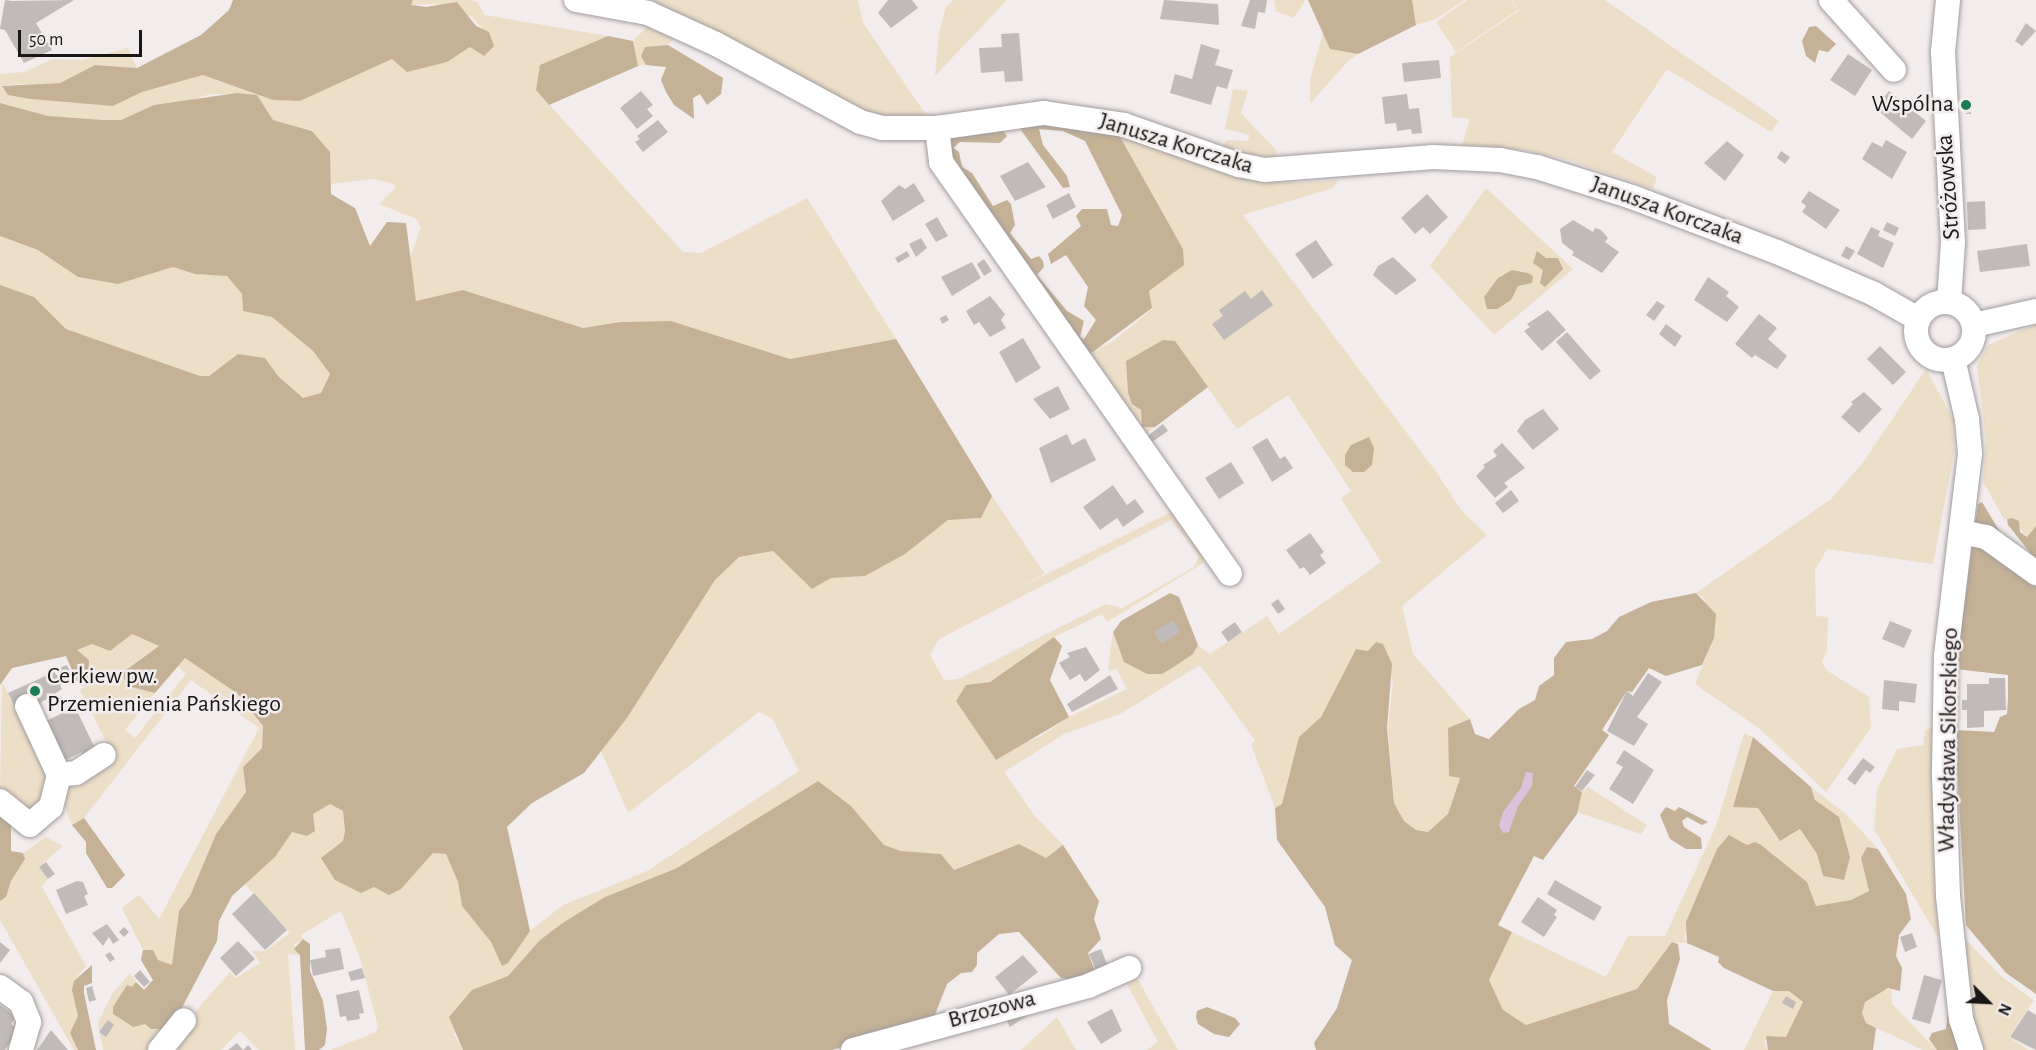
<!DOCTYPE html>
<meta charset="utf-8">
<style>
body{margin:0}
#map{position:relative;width:2036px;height:1050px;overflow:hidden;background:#f3ecec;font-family:"Alegreya Sans",sans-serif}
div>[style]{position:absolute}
.green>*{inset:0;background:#eddec8}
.forest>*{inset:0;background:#c4b196}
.water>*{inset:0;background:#dbc3dc}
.building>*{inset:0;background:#c0bbb9}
.roads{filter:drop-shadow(0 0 2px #a29c9c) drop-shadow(0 0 2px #a29c9c)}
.minor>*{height:24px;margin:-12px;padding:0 12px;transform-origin:12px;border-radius:12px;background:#fff}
.minor>.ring{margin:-12px;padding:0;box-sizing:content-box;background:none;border:24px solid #fff;border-radius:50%}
.dots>*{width:16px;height:16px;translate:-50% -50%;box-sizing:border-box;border:3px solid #f3ecec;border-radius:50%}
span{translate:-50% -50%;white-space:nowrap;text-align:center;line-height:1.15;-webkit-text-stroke:5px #f3ecec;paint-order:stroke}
.poi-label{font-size:24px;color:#181616}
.right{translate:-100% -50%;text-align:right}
.left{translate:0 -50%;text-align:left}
.street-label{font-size:24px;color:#181616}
.north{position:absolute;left:1958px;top:972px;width:60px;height:60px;-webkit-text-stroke:4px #f3ecec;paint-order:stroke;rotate:114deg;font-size:16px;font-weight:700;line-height:24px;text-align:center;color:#181616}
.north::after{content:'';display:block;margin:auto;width:21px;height:27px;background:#181616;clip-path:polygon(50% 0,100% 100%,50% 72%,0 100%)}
.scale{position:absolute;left:18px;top:30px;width:124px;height:27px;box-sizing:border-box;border:3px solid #181616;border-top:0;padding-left:8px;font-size:18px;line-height:21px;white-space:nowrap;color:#181616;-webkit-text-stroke:4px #f3ecec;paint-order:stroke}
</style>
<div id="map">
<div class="green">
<i style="clip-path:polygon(413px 0,469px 0,477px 2px,485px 15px,608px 36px,541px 65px,536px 90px,683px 252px,701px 253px,807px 198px,896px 339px,790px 359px,671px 321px,620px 322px,583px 328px,464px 290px,416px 301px,410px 258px,421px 227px,416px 219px,379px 204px,396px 188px,394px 184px,373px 179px,330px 184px,331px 173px,313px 131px,273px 120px,257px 95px,211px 94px,177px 104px,154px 105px,121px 120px,104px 120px,48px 116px,0 103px,0 74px,24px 72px,53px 59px,83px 60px,128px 48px,137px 68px,95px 65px,60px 83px,3px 85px,30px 99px,113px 106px,142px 92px,203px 75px,273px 100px,300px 101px,392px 59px,447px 62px,470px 47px,482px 28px,472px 17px,435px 4px,411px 5px)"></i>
<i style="clip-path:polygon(642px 0,858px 0,863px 23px,925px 113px,924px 122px,889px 119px,812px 90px,765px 57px,701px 23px)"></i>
<i style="clip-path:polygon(954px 0,1007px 0,935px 76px,939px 33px,946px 6px)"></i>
<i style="clip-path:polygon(1274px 0,1305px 0,1294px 18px,1276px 11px)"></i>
<i style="clip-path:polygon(1412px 0,1464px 0,1436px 19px,1416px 25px)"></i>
<i style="clip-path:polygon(1467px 0,1511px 0,1518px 10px,1456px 52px,1436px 22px)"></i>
<i style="clip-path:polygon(1512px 0,1605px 0,1779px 121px,1771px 132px,1667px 69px,1612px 152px,1657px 177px,1653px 189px,1569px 160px,1525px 150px,1462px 145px,1470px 119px,1452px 117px,1450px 57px,1519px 11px)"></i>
<i style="clip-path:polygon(646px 27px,675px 37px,668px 45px,645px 47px,641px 56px,646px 65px,638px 66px,633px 41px)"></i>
<i style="clip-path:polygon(1323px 32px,1330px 49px,1358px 54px,1348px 61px,1310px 104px,1310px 80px)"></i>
<i style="clip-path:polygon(1233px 89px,1248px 91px,1241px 113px,1277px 151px,1275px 158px,1228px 151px,1224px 146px,1226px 140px,1247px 141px,1250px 135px,1225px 129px)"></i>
<i style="clip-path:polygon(evenodd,1119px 135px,1231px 176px,1298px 183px,1338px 180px,1333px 188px,1243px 215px,1437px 473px,1461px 510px,1487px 535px,1402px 606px,1413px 654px,1470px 719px,1448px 728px,1460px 777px,1448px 814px,1437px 827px,1428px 832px,1416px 830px,1404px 821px,1394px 803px,1388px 727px,1393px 683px,1383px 644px,1368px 651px,1356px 649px,1321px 717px,1299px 737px,1282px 804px,1275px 808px,1251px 744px,1255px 740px,1200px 665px,1120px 714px,1064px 734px,1004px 772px,1034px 815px,1063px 845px,1046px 858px,969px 863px,954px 870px,941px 854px,901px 851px,884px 845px,851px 806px,818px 781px,677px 868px,605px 897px,540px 940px,508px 976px,472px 990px,454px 1034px,463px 1050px,331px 1050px,376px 1032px,378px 1027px,361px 961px,341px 911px,301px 935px,303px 939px,294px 945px,300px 955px,288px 954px,295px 1050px,259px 1050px,240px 1031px,221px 1050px,162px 1050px,230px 972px,236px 978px,260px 963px,252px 951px,265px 951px,290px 933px,244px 883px,275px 857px,292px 831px,307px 836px,313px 814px,330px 804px,343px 811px,345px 831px,343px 841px,329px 851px,374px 887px,401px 889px,433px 853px,446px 854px,458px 882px,462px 906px,491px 942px,502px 966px,530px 931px,563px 905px,647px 871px,799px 771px,772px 718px,759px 712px,628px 813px,601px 751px,627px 718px,715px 580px,739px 557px,773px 551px,812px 589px,831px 578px,865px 576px,905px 554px,948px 520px,981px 518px,992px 496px,1045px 574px,1001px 597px,1169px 513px,1169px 502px,1206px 557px,1203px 563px,1107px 622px,1102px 614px,1054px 637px,990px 682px,966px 685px,961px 695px,996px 760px,1014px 746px,1039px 737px,1069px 717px,1127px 689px,1116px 668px,1110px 672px,1108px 667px,1113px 632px,1124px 662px,1134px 667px,1193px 654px,1198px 645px,1210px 654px,1267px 616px,1279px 634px,1381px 562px,1341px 498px,1351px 491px,1288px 395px,1237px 429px,1175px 341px,1163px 340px,1126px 361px,1128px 393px,1141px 410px,1142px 427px,1155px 427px,1138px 439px,1079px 356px,1111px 343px,1152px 309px,1149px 291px,1183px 249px,1119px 135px,1171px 520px,1199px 556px,1194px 567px,1122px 608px,1106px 604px,958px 679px,944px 680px,930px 655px,939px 639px,1171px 520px)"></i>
<i style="clip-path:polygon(1486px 188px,1573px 269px,1494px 335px,1430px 266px)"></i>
<i style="clip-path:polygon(0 236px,38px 250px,78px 277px,118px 284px,173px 267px,195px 274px,227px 276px,242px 294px,243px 311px,272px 316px,313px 351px,330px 374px,321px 393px,303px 398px,278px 376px,265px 358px,238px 354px,209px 376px,200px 376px,66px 329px,34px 297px,0 285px)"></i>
<i style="clip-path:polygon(2036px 324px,2036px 526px,2027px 537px,2012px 518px,2004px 519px,1983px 482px,1986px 440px,1977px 366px,1988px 345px)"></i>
<i style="clip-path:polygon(1926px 369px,1953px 419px,1954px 453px,1933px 564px,1827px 549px,1815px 570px,1816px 616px,1828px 617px,1827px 650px,1822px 661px,1826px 670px,1869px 697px,1871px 728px,1826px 792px,1760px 729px,1695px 684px,1714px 638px,1704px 598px,1696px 593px,1831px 499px,1862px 464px)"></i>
<i style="clip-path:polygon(132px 634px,159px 646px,127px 668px,139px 687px,155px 693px,125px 730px,135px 738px,186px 674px,177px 665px,185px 658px,238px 694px,263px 726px,262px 748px,243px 767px,246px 792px,216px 834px,190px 896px,179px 911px,172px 966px,158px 960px,153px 950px,143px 950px,122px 908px,139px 895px,159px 919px,259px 728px,191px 680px,84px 818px,72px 825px,64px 804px,64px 789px,69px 784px,78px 788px,113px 755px,80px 690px,88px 685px,83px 657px,77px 650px,92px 644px,110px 651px)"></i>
<i style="clip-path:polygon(2px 682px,45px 767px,44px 797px,27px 813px,0 792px)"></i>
<i style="clip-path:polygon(1935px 726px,1938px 934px,1937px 936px,1874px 829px,1877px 790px,1897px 749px,1923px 745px,1925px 730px)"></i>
<i style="clip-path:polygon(1744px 733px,1753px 737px,1733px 807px,1758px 808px,1775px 834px,1790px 836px,1800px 829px,1817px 854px,1823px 876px,1844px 879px,1811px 787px,1845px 813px,1878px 849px,1867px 847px,1861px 858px,1869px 891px,1851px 900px,1816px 906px,1807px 882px,1755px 842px,1747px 845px,1733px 837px,1717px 849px,1684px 937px,1687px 943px,1672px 942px,1637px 989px,1526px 1025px,1503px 1010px,1489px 980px,1512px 932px,1606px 977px,1628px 936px,1665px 936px,1716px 826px)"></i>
<i style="clip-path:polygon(1588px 787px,1647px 825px,1641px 834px,1577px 812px,1582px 792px)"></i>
<i style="clip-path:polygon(46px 837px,63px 846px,39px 867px,48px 879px,42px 887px,86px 966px,74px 981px,78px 1016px,73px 1037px,78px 1050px,74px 1050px,0 920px,0 901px,6px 897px,11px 881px,25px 859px,23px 853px)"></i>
<i style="clip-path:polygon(1965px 939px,2002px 977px,2034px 1000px,2009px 1037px,2028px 1050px,1979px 1050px,1967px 1003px)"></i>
<i style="clip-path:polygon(130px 973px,136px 982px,132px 988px,127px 985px,113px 1014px,132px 1027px,145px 1023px,165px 1029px,153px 1050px,103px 1050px,98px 1023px,112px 994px)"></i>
<i style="clip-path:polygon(1137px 978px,1178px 1050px,1147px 1050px,1158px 1042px,1127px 984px)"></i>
<i style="clip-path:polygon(1891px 989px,1892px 1004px,1937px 1050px,1923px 1050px,1866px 1023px,1862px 1013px,1865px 1002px,1874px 993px)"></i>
<i style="clip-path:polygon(1773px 991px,1789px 991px,1803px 1002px,1797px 1017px,1786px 1038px,1777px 1036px,1764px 1041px,1768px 1050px,1744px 1050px)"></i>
<i style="clip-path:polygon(1057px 1017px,1076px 1050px,1021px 1050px)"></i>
</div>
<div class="forest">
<i style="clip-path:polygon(233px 0,413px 0,411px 5px,426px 7px,457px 2px,476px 26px,489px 32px,494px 46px,484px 56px,470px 47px,447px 62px,407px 72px,392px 59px,300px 101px,273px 100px,203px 75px,142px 92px,113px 106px,30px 99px,8px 95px,2px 86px,60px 83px,95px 65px,137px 68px,201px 35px,229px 10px)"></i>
<i style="clip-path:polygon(1308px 0,1412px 0,1416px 25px,1358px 54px,1330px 49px)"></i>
<i style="clip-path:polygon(1816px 26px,1836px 44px,1828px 52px,1819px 50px,1815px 63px,1806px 56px,1802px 41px,1809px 27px)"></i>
<i style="clip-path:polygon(608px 36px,633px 41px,638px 66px,549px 105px,536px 90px,540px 65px)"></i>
<i style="clip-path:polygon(668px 45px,723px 78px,721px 94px,707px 105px,700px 94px,693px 98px,694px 119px,674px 105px,666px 92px,661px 80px,666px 67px,646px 65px,641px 56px,645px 47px)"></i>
<i style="clip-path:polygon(237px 93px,257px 95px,273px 120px,312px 131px,330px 152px,331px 194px,355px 208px,370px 246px,387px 222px,406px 223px,416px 301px,463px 290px,583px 328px,620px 322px,671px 321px,790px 359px,896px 339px,992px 496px,981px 518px,948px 520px,905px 554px,865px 576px,831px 578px,812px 589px,773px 551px,739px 557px,715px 580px,627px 718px,584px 773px,532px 803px,507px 827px,530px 931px,508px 963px,502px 966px,491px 942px,462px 906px,458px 882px,446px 854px,433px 853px,401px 889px,389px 895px,374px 887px,361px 893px,335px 880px,321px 858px,343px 841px,345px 831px,343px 811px,330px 804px,313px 814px,315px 831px,307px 836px,292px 832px,275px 857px,232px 896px,219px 921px,217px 941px,176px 1019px,165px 1029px,151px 1029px,145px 1024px,133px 1027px,113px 1014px,113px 1007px,127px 985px,132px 987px,136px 982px,144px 990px,153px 980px,141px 960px,143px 950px,153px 950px,158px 960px,172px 965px,179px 911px,190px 896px,216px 834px,246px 792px,243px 767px,262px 748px,263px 726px,238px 694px,185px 658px,155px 693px,132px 687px,125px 681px,123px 672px,159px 646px,132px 634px,110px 651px,92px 644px,77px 650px,89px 660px,88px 685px,82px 686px,76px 680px,66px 656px,12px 668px,0 685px,0 285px,34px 297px,66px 329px,200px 376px,209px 376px,238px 354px,265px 358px,278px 376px,303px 398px,321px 393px,330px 374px,313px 351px,272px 317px,243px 311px,242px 294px,227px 276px,195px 274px,173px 267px,118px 284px,78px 277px,38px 250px,0 236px,0 103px,48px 116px,104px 120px,121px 120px,154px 105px)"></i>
<i style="clip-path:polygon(1060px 122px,1119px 135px,1183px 249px,1184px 265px,1149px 291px,1152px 308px,1086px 357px,954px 173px,945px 138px,1002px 129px,1007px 136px,1000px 143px,960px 142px,953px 148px,959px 152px,962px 167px,972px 173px,993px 206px,1007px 200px,1011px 204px,1015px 225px,1010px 233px,1031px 259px,1039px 256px,1043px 261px,1044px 267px,1037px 275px,1067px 311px,1084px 321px,1080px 337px,1084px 339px,1096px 320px,1084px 306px,1088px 287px,1066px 255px,1051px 264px,1048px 254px,1081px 226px,1076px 216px,1082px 209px,1107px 209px,1111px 225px,1118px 226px,1122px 215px,1085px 141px,1063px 131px,1039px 129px,1043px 145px,1067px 176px,1070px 187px,1063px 188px,1018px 126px)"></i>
<i style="clip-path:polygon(1537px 251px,1546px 258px,1558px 258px,1563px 269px,1545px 287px,1540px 283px,1543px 270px,1533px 263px)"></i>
<i style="clip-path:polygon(1512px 270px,1528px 273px,1533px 276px,1532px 283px,1518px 286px,1511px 300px,1497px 309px,1487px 309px,1484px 297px,1498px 278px)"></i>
<i style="clip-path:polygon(1163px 340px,1175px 341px,1208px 387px,1155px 427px,1142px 427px,1141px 410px,1132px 404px,1128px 393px,1126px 361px)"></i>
<i style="clip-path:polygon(1369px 437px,1374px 448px,1372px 465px,1364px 472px,1353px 472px,1345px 465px,1345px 455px,1351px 445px)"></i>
<i style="clip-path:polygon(1982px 502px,2006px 542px,2036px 572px,2036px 994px,2006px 973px,1966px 925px,1955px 730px,1994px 732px,2000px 717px,2007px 714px,2008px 699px,2008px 675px,1955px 669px,1978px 504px)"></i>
<i style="clip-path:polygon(2012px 518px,2019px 521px,2020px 532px,2027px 537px,2036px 526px,2036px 560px,2008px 525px,2007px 519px)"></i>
<i style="clip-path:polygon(1170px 593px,1179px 597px,1198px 645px,1193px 654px,1175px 666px,1162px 674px,1147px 674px,1124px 662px,1113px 632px,1121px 621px)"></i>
<i style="clip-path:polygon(1696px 593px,1716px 614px,1714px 638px,1702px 665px,1666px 676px,1649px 668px,1632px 692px,1627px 691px,1602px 730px,1609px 735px,1574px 786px,1582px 792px,1577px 814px,1543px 860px,1534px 856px,1498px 925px,1512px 932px,1489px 980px,1503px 1010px,1526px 1025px,1637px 989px,1672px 942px,1678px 944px,1680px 959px,1667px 1000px,1669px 1024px,1712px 1050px,1316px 1050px,1314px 1043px,1337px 1008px,1352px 960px,1335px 945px,1325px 907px,1277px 840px,1275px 808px,1282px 804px,1299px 737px,1321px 717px,1356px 649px,1368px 651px,1376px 642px,1383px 644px,1392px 664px,1387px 728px,1394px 803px,1404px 821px,1416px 830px,1428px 832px,1448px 814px,1460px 778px,1449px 776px,1448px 728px,1470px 719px,1475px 734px,1489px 739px,1519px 709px,1535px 700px,1539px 686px,1554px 675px,1554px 658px,1566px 642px,1592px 639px,1607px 631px,1619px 617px,1651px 602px)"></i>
<i style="clip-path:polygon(1054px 637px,1062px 646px,1050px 680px,1069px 717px,996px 760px,956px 701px,966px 685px,990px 682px)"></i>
<i style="clip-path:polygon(1753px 737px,1811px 787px,1815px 800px,1839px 817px,1850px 857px,1844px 880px,1823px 876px,1817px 854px,1800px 829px,1780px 841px,1758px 808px,1733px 807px)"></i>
<i style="clip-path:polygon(818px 781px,851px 806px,884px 845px,901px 851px,941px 854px,954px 870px,1019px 844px,1046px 858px,1063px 845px,1099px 901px,1094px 919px,1101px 939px,1088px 953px,1095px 971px,1074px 980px,1061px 978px,1019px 932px,999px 934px,977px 953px,977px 965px,972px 972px,961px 973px,947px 984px,933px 1020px,832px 1050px,463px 1050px,449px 1017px,472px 990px,508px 976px,540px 940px,564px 922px,605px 897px,677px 868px)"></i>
<i style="clip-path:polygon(0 807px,11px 816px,11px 851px,23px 853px,25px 859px,11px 881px,6px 897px,0 901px)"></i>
<i style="clip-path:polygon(1666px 807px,1675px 811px,1679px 807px,1708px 822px,1702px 825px,1687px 817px,1682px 821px,1684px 827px,1701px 838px,1702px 849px,1686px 849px,1670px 839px,1660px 815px)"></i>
<i style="clip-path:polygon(84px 818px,125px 875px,112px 888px,107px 888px,86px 853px,86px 842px,72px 825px)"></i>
<i style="clip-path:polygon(1729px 835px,1747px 845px,1755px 842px,1761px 845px,1807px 882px,1816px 906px,1851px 900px,1869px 891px,1861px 858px,1867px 847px,1878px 849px,1906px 894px,1911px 919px,1899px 935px,1896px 956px,1902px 968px,1900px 991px,1888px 988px,1865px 1002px,1862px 1013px,1866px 1023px,1876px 1028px,1873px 1050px,1768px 1050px,1766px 1036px,1786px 1037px,1803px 1002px,1789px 991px,1773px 991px,1724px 968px,1718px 962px,1719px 957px,1687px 943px,1686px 922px,1717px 849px)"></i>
<i style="clip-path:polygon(303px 939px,310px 944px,310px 971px,323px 1001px,327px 1029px,325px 1045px,319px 1050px,305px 1050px,300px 955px,294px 949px)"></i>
<i style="clip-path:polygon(92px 965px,92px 983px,84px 986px,84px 993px,96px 1050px,78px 1050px,70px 1033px,78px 1016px,72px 990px,74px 981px)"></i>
<i style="clip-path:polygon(1949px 1005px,1960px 1039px,1958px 1050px,1937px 1050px,1929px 1039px,1932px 1033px,1946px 1029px)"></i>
<i style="clip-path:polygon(1207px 1007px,1235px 1018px,1240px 1024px,1229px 1037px,1214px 1034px,1198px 1024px,1196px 1017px,1197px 1011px)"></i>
</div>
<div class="water">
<i style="clip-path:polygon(1526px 772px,1533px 773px,1532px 786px,1518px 806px,1509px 832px,1503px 833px,1499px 826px,1503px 812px,1521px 788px)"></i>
</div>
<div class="building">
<i style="clip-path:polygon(5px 0,12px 1px,74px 0,36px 23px,52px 50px,24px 63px,5px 30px,0 29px)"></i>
<i style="clip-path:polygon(888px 0,912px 0,918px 8px,891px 28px,878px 13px)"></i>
<i style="clip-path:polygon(1164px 0,1218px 4px,1219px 25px,1160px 19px)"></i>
<i style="clip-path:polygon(1250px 0,1267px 0,1265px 13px,1258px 12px,1255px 29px,1241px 26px)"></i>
<i style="clip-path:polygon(2026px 23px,2036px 31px,2022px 46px,2015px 41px)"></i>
<i style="clip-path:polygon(1019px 33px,1023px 81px,1005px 82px,1004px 71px,981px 73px,979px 48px,1002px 47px,1001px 34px)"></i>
<i style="clip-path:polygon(1201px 44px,1220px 50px,1215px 65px,1233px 70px,1227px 89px,1217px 86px,1211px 105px,1170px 93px,1175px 74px,1192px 79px)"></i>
<i style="clip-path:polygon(1848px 54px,1872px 70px,1855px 96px,1830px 80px)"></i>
<i style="clip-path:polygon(1439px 60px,1441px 78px,1404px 82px,1402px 63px)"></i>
<i style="clip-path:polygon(641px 91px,653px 105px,647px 109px,653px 116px,637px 129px,620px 108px)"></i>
<i style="clip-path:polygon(1889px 91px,1926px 121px,1912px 139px,1875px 108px)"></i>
<i style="clip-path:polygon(1407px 94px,1409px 109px,1419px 108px,1422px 133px,1412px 134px,1411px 129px,1397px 131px,1396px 123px,1385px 124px,1382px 97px)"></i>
<i style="clip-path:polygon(1965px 101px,1969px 101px,1971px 114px,1966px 114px)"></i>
<i style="clip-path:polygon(658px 120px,668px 132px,643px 152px,635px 142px,640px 139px,637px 136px)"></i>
<i style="clip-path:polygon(1886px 140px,1907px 152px,1892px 179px,1862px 159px,1872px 142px,1882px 147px)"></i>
<i style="clip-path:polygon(1727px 141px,1744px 155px,1725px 181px,1704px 163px)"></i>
<i style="clip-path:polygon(1781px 151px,1790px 157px,1785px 164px,1777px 158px)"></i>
<i style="clip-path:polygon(1028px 162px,1046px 187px,1015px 201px,1000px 176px)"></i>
<i style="clip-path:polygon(914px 183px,925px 201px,893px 221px,881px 201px,899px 185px,905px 189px)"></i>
<i style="clip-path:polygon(1809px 191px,1840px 210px,1826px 229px,1802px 212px,1806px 206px,1801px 202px)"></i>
<i style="clip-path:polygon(1069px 193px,1076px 207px,1053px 219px,1046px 205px)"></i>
<i style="clip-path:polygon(1427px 194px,1448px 217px,1430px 234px,1423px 227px,1415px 234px,1401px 218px)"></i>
<i style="clip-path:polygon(1985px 201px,1986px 229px,1968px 230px,1967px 202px)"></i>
<i style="clip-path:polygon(937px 217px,948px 236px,936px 242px,925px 224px)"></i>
<i style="clip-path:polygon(1573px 220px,1593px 232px,1595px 228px,1601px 230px,1608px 238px,1605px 242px,1619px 252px,1602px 273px,1572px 255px,1574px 252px,1562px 243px,1560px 229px)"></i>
<i style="clip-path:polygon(1887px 222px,1899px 228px,1895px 236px,1883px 230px)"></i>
<i style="clip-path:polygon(1871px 227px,1880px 231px,1878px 236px,1894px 243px,1883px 268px,1857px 254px)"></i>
<i style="clip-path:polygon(921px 238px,927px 248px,916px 257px,909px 244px)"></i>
<i style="clip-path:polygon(1316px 240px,1333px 265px,1313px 279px,1295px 254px)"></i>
<i style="clip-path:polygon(2027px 244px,2030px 266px,1980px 272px,1977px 251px)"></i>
<i style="clip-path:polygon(1846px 246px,1855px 251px,1849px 260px,1841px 256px)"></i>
<i style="clip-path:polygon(907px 251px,910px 256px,898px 263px,895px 258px)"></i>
<i style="clip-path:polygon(1393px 257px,1417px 280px,1396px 295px,1373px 275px,1378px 266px)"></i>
<i style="clip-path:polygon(984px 259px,992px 271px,984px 276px,977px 264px)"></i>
<i style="clip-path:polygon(972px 262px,981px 278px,952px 296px,941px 277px)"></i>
<i style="clip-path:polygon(1708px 277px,1729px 292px,1726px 296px,1739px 307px,1727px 322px,1694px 300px)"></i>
<i style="clip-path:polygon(1262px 290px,1273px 305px,1224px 340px,1212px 324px,1223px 316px,1219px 310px,1245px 291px,1251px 299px)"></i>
<i style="clip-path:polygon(990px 296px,1005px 314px,1001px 320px,1006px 328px,990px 337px,979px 322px,974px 325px,966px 311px)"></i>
<i style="clip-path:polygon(1657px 301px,1665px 306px,1654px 321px,1646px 315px)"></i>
<i style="clip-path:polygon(1548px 310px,1566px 330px,1542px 351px,1524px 331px,1530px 327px,1527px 324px)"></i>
<i style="clip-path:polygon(1759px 314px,1777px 328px,1768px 339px,1787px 356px,1777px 369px,1755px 355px,1752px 358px,1735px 344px)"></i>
<i style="clip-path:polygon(946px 315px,949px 320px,942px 324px,940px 318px)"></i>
<i style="clip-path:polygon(1666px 324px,1682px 336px,1675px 347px,1659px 334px)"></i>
<i style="clip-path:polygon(1567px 332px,1601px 371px,1590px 380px,1556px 342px)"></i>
<i style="clip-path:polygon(1023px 338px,1041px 368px,1016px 383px,999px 352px)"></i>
<i style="clip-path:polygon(1880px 346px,1906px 372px,1893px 385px,1867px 359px)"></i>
<i style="clip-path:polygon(1058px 386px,1070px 409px,1050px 419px,1033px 399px)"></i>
<i style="clip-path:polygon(1864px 392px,1882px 409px,1859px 433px,1841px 417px,1853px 404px,1851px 402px)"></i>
<i style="clip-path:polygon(1543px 409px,1559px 429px,1533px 450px,1517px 431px,1525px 420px)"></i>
<i style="clip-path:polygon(1163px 424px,1168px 431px,1149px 444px,1145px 438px)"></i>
<i style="clip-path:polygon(1067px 434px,1072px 445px,1085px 438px,1096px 460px,1051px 483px,1039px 448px)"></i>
<i style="clip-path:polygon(1267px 438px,1280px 459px,1285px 456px,1293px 468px,1272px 482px,1252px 447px)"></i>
<i style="clip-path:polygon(1502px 443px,1525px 468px,1504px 483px,1508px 487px,1495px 498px,1476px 476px,1485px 467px,1483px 465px,1497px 456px,1493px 451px)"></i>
<i style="clip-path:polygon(1231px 462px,1244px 483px,1219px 499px,1205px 478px)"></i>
<i style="clip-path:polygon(1113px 485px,1127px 505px,1135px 499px,1144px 512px,1123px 527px,1117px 518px,1100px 530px,1083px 507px)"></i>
<i style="clip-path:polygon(1511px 490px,1519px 501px,1503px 513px,1495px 503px)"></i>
<i style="clip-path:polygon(1310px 533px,1324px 552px,1320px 555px,1326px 563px,1310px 575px,1304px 567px,1300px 569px,1286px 550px)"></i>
<i style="clip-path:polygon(1278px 599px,1285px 609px,1278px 614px,1271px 604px)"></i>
<i style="clip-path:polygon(1173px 620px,1181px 631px,1162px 644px,1154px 632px)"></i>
<i style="clip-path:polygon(1890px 621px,1912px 630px,1904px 648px,1882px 639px)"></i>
<i style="clip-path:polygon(1235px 622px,1242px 632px,1228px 642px,1221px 632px)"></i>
<i style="clip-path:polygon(1086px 647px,1100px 670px,1085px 682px,1080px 674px,1070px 680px,1059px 663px,1070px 657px,1067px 653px)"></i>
<i style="clip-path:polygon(67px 665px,73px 679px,66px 682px,59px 668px)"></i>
<i style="clip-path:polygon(54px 672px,64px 683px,60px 685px,62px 689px,37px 705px,17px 711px,8px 693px)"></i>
<i style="clip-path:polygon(1648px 673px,1662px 682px,1637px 717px,1648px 724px,1634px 746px,1607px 731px,1627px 691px,1633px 696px)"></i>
<i style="clip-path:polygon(1110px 675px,1118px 689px,1072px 712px,1067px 704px)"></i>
<i style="clip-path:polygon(1989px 678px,2005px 678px,2006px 710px,1984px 711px,1984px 727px,1967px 728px,1967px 710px,1962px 710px,1962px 700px,1967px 700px,1967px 684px,1989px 684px)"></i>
<i style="clip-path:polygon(1884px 680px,1917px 684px,1915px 703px,1899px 701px,1899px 711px,1882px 709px)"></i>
<i style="clip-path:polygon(75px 707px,94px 746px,91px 748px,93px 753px,85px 757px,82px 752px,65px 760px,46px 721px)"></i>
<i style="clip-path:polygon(1624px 750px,1654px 770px,1633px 804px,1609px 789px,1623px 767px,1616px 763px)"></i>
<i style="clip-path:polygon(1863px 758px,1875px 767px,1870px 773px,1866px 770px,1855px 785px,1847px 779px)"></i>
<i style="clip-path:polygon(1587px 770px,1595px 775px,1582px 791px,1575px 787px)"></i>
<i style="clip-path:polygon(46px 862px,55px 874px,48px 879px,39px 867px)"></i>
<i style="clip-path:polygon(1555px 880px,1602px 907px,1594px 921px,1547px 894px)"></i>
<i style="clip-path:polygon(77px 881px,83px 882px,88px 894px,84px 896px,88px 905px,66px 914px,56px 890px)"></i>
<i style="clip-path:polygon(254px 893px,287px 930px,265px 950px,232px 914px)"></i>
<i style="clip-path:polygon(1538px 897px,1557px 910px,1554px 915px,1557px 917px,1544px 937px,1521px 922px)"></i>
<i style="clip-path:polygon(107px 924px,119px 940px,113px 944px,109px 937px,103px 946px,92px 933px)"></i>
<i style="clip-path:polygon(124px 927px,129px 932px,124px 937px,119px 932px)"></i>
<i style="clip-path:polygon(1912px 933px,1917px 947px,1905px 952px,1900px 937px)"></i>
<i style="clip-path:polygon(238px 941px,255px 959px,236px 976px,220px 958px)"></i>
<i style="clip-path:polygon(0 942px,10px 950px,0 963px)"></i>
<i style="clip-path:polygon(340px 948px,344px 969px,313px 976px,310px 960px,326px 957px,325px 950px)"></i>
<i style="clip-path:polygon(1101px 949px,1108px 966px,1096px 971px,1089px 954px)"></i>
<i style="clip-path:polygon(110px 952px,115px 959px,110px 962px,105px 955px)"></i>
<i style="clip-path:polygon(1023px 955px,1038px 972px,1009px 995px,995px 977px)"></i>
<i style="clip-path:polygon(362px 968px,365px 978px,351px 981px,348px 972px)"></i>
<i style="clip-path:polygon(140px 970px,150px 982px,144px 987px,134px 976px)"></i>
<i style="clip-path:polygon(1924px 975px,1942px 980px,1930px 1024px,1912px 1019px)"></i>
<i style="clip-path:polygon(92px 986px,96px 1000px,89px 1002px,86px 988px)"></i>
<i style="clip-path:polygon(359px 990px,364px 1013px,359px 1014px,360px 1019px,347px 1021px,346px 1016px,340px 1017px,336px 995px)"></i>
<i style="clip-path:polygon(1786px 996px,1796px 1002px,1793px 1009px,1782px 1003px)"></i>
<i style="clip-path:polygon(0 1005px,16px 1017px,11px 1024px,19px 1030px,5px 1050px,0 1050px)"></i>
<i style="clip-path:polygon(1021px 1006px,1027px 1016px,1010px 1027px,1004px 1016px)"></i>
<i style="clip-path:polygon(1112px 1009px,1122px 1031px,1101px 1044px,1087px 1022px)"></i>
<i style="clip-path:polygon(2028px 1010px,2036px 1015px,2036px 1050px,2010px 1037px)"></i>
<i style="clip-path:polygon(108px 1020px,114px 1025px,106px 1037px,99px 1032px)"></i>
<i style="clip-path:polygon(51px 1030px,68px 1050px,37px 1050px)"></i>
<i style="clip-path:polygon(237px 1043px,243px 1050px,248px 1045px,252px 1050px,228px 1050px)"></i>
</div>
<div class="roads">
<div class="minor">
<i style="left:576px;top:0;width:73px;rotate:10.2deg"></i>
<i style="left:648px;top:13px;width:75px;rotate:24.5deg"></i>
<i style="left:716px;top:44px;width:164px;rotate:28.4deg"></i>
<i style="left:860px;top:122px;width:23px;rotate:15deg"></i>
<i style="left:882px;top:128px;width:55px"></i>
<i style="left:937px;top:128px;width:108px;rotate:-8deg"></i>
<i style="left:1044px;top:113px;width:81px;rotate:8.5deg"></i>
<i style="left:1124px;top:125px;width:122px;rotate:19.2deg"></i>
<i style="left:1239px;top:165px;width:26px;rotate:11deg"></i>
<i style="left:1265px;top:170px;width:169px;rotate:-4.4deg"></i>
<i style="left:1433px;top:157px;width:67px;rotate:2.6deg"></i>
<i style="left:1500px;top:160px;width:38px;rotate:11deg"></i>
<i style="left:1537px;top:167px;width:100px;rotate:17.5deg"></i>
<i style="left:1632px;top:197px;width:155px;rotate:20.8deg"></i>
<i style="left:1777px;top:252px;width:106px;rotate:23.4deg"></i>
<i style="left:1874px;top:294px;width:51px;rotate:29.6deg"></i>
<i style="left:1831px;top:0;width:94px;rotate:48deg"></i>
<i style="left:1948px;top:0;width:52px;rotate:95.5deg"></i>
<i style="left:1943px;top:52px;width:190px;rotate:87deg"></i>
<i style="left:1953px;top:242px;width:60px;rotate:93.8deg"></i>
<i style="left:937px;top:128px;width:34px;rotate:83deg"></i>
<i style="left:941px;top:162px;width:503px;rotate:54.95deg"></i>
<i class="ring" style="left:1916px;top:302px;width:34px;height:34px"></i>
<i style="left:1974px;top:325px;width:64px;rotate:-12.7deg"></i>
<i style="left:1953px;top:359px;width:62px;rotate:76.9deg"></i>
<i style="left:1967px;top:419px;width:35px;rotate:85deg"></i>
<i style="left:1970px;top:454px;width:203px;rotate:96.8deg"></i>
<i style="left:1946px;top:656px;width:119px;rotate:91deg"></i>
<i style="left:1944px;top:775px;width:121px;rotate:88.1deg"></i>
<i style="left:1948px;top:896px;width:124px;rotate:84deg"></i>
<i style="left:1961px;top:1019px;width:33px;rotate:72deg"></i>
<i style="left:1962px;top:532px;width:25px;rotate:12deg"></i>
<i style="left:1986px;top:537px;width:62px;rotate:35.8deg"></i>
<i style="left:59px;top:775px;width:17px;rotate:-7deg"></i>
<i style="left:76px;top:773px;width:33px;rotate:-33deg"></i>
<i style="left:0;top:801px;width:38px;rotate:39deg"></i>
<i style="left:30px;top:825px;width:28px;rotate:-41deg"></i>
<i style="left:51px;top:807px;width:33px;rotate:-76deg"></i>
<i style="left:59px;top:775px;width:76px;rotate:-114.9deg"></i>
<i style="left:0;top:987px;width:26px;rotate:36deg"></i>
<i style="left:21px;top:1002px;width:22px;rotate:68deg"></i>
<i style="left:29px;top:1022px;width:29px;rotate:106deg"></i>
<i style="left:160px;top:1050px;width:38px;rotate:-51deg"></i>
<i style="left:853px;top:1050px;width:244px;rotate:-15.2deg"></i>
<i style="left:1088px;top:986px;width:45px;rotate:-23.7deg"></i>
</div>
</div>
<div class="dots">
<i style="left:1966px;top:105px;background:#1c7d54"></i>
<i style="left:35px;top:691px;background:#1c7d54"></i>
</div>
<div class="poi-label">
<span class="right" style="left:1954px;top:105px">Wspólna</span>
<span class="left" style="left:47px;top:691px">Cerkiew pw.<br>Przemienienia Pańskiego</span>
</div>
<div class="street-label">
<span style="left:1176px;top:144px;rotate:17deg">Janusza Korczaka</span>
<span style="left:1949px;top:187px;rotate:-94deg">Stróżowska</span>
<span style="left:1667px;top:211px;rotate:20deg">Janusza Korczaka</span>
<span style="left:1949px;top:740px;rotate:-89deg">Władysława Sikorskiego</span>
<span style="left:992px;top:1010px;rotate:-15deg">Brzozowa</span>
</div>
<div class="north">N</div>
<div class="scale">50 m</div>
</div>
